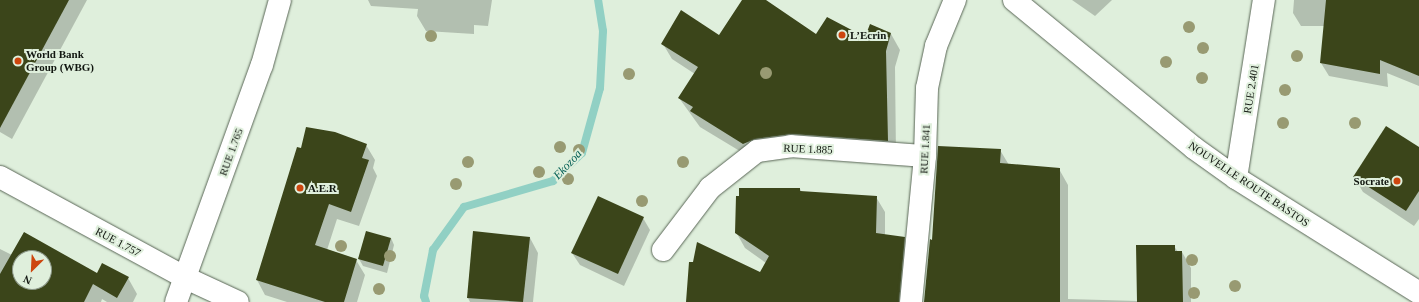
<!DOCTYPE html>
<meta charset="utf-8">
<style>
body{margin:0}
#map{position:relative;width:1419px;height:302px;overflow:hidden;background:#dfefdc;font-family:Georgia,serif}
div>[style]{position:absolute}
.shadow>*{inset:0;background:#0003}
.stream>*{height:8px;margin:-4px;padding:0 4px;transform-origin:4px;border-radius:4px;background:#91d0c4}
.building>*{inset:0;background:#3b451a}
.roads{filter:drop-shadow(0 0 1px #596656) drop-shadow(0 0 1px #596656)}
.street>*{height:22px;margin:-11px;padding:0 11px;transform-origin:11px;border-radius:11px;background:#fff}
.secondary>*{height:22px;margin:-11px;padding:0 11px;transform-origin:11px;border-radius:11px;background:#fff}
.trees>*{width:12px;height:12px;margin:-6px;border-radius:50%;background:#989a72}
.dots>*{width:11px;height:11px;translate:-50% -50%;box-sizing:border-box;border:2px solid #dfefdc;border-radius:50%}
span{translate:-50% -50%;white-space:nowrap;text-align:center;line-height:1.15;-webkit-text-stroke:4px #dfefdc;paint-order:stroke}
.poi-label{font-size:11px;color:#111610;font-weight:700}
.left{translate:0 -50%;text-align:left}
.right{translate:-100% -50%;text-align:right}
.street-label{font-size:11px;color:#111610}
.water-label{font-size:12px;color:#015d53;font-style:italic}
.north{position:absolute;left:12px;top:250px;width:40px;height:40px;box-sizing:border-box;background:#dfefdc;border:1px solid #8d988a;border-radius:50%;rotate:204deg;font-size:11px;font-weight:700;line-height:16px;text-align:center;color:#111610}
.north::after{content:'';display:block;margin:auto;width:14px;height:18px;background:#cd460e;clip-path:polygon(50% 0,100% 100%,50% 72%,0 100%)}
</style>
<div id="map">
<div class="shadow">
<i style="clip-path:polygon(0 0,87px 0,12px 139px,0 132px)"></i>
<i style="clip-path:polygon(368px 0,492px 0,488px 26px,474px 25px,474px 34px,426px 31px,417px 16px,418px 9px,371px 6px)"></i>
<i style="clip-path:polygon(743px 0,765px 0,816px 36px,865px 38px,891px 34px,900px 50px,895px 67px,896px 156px,801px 149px,753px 159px,700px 127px,679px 98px,695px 74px,672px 59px,663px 44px,720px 37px)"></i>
<i style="clip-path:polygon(1072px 0,1112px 0,1095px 16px)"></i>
<i style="clip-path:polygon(1294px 0,1419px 0,1419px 86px,1387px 73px,1388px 87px,1329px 76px,1321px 63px,1325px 26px,1301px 26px,1293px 13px)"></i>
<i style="clip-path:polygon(366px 145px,375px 160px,373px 168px,377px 176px,359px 226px,337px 219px,327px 250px,356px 260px,365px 275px,357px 302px,287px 302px,265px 295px,257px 280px,301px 149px)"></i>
<i style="clip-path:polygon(1419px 148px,1419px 219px,1414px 226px,1363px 192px,1354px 177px)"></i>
<i style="clip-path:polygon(1000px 150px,1009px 165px,1059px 169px,1068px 185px,1068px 299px,1138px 301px,1174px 246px,1178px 252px,1182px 252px,1191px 268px,1191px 302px,925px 302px,933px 241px)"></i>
<i style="clip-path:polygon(800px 189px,802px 192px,876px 197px,885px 212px,885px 235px,904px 238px,913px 253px,909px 302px,687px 302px,761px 273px,766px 263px,745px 248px,736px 232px)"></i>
<i style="clip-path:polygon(643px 218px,650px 230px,624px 286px,580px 265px,572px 253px)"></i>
<i style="clip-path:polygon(evenodd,24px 233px,97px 275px,128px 278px,137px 294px,133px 302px,107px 302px,102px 299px,101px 302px,0 302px,0 249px,12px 255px,24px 233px,20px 258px,44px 258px,44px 282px,20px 282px,20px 258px)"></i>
<i style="clip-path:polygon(391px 238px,394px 245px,387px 273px,363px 266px,359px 259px)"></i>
<i style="clip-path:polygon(530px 238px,538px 253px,533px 302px,470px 302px,468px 298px)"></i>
</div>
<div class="stream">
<i style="left:426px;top:302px;width:6px;rotate:-108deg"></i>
<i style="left:424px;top:296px;width:47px;rotate:-78.9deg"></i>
<i style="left:433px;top:250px;width:53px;rotate:-54.2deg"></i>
<i style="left:464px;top:207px;width:93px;rotate:-16.3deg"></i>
<i style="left:553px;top:181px;width:40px;rotate:-44deg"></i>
<i style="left:582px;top:153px;width:67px;rotate:-74.5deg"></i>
<i style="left:600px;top:88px;width:57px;rotate:-87deg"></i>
<i style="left:603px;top:31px;width:31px;rotate:-99deg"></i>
</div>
<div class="building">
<i style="clip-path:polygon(0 0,69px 0,0 128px)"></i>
<i style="clip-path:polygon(742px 0,766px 0,816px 34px,827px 17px,865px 37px,870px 24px,891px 33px,886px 51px,888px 141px,792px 134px,755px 139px,743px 144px,690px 111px,693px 107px,678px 98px,698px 67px,661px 44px,681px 10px,719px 35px)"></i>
<i style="clip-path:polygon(1326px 0,1419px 0,1419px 76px,1380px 60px,1380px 74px,1320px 63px)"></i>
<i style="clip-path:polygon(1386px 126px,1419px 147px,1419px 191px,1406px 211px,1353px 177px)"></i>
<i style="clip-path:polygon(306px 127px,335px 132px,367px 144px,362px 158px,369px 160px,351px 212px,329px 204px,315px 245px,357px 259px,344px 302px,325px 302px,256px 280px,297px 147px,301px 148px)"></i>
<i style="clip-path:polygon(938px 146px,1001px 149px,1000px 163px,1060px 168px,1060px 302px,924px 302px,930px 239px,932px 240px)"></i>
<i style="clip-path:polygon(739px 188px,800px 188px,800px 191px,877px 196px,876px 233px,905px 237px,899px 302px,686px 302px,689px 262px,693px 262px,697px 242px,760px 272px,769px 256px,735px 233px,736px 196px,739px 196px)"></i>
<i style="clip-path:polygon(598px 196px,644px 217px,618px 274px,571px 253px)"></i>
<i style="clip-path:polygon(366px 231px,391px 238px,383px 266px,358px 259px)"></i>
<i style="clip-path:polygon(473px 231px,530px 237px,523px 302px,467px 298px)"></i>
<i style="clip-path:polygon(evenodd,24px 232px,97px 273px,102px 263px,129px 277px,117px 298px,93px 284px,84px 302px,0 302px,0 274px,24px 232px,20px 258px,44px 258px,44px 282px,20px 282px,20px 258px)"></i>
<i style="clip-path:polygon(1136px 245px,1175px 245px,1175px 251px,1182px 251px,1183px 302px,1137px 302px)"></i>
</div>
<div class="roads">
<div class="street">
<i style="left:0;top:177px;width:212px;rotate:28.5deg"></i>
<i style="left:186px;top:278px;width:57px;rotate:24.8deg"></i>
<i style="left:1236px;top:178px;width:180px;rotate:-81.1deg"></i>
<i style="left:663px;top:250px;width:78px;rotate:-52.8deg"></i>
<i style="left:710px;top:188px;width:60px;rotate:-38.2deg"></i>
<i style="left:757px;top:151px;width:34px;rotate:-8deg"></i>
<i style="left:791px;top:146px;width:134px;rotate:4.3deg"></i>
<i style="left:176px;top:302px;width:252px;rotate:-70.1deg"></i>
<i style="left:262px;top:65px;width:67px;rotate:-74.5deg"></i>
<i style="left:911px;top:302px;width:147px;rotate:-84.5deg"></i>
<i style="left:925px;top:156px;width:68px;rotate:-88.3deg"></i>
<i style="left:927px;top:88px;width:43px;rotate:-77.9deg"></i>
<i style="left:936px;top:46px;width:50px;rotate:-67.6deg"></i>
</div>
<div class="secondary">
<i style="left:1014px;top:0;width:233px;rotate:39.4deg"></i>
<i style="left:1194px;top:148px;width:52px;rotate:35.5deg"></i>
<i style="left:1236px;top:178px;width:216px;rotate:32.1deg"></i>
</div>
</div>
<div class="trees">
<i style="left:1189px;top:27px"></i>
<i style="left:431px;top:36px"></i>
<i style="left:1203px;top:48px"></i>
<i style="left:1297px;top:56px"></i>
<i style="left:1166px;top:62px"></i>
<i style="left:766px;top:73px"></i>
<i style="left:629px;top:74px"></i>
<i style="left:1202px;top:78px"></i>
<i style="left:1285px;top:90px"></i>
<i style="left:1283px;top:123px"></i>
<i style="left:1355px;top:123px"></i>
<i style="left:560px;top:147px"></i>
<i style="left:579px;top:150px"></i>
<i style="left:468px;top:162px"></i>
<i style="left:683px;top:162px"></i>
<i style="left:539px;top:172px"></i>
<i style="left:568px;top:179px"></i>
<i style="left:456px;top:184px"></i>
<i style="left:642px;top:201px"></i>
<i style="left:341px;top:246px"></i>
<i style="left:390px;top:256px"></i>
<i style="left:1192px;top:260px"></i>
<i style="left:1235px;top:286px"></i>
<i style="left:379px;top:289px"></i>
<i style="left:1194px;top:293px"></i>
</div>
<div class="dots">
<i style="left:842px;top:35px;background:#cd460e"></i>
<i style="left:18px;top:61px;background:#cd460e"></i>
<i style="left:1397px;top:181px;background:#cd460e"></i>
<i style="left:300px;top:188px;background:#cd460e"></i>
</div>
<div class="poi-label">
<span class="left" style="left:850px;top:35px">L’Ecrin</span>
<span class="left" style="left:26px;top:61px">World Bank<br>Group (WBG)</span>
<span class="right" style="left:1389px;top:181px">Socrate</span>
<span class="left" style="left:308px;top:188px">A.E.R</span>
</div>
<div class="street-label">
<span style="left:1251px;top:89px;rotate:-81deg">RUE 2.401</span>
<span style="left:808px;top:149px;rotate:2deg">RUE 1.885</span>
<span style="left:925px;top:149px;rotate:-87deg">RUE 1.841</span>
<span style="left:231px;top:152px;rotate:-70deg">RUE 1.765</span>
<span style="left:1249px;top:184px;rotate:34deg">NOUVELLE ROUTE BASTOS</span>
<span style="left:118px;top:242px;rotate:28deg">RUE 1.757</span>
</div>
<div class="water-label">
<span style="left:568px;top:165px;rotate:-47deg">Ekozoa</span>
</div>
<div class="north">N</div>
</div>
